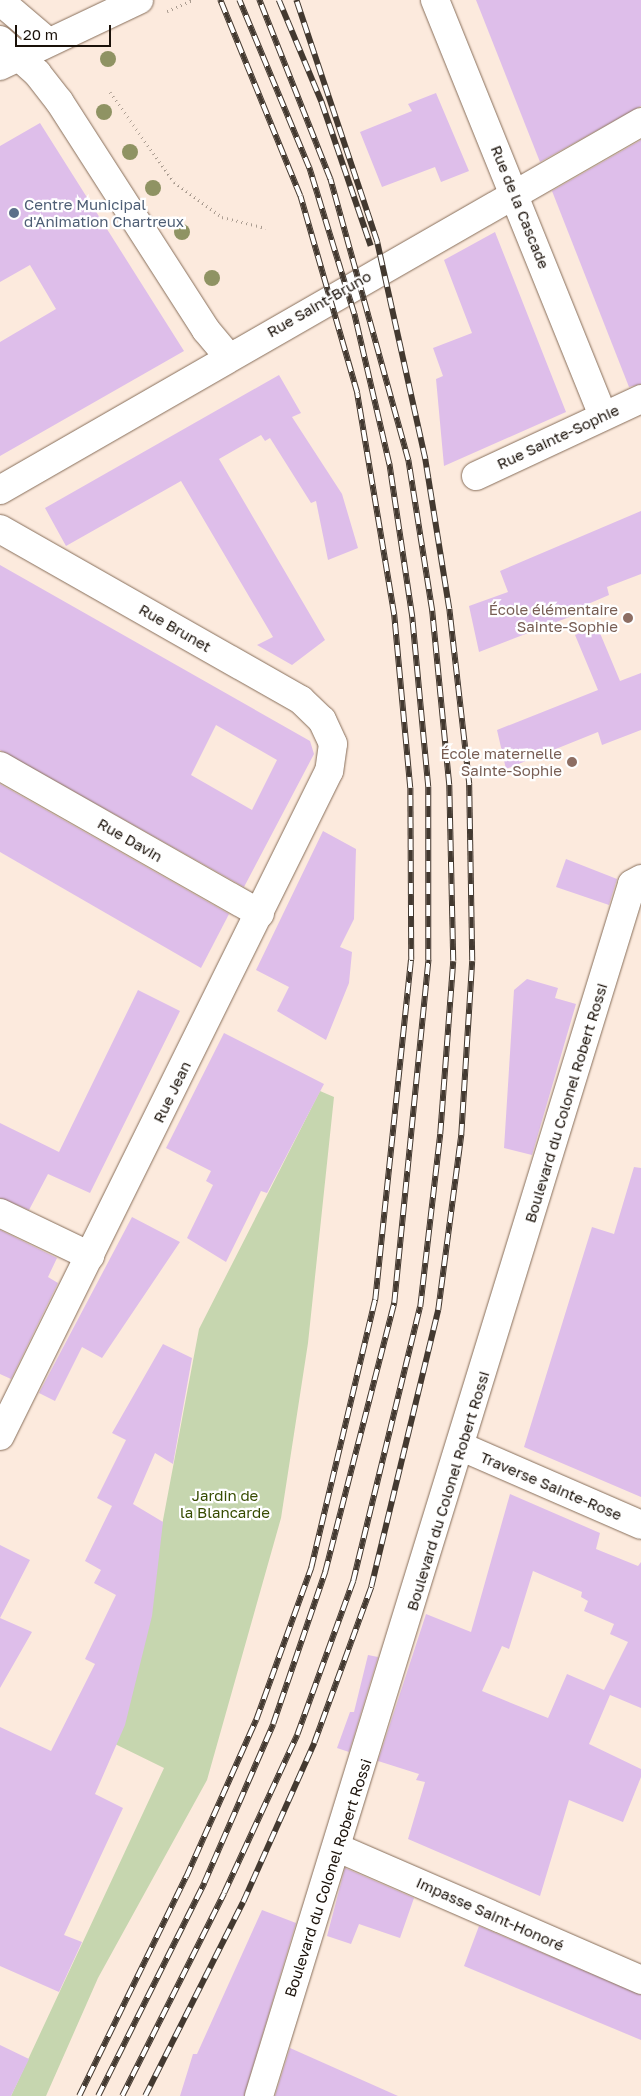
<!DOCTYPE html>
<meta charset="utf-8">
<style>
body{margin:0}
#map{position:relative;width:641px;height:2096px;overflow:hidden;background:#fceadd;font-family:"Golos Text",sans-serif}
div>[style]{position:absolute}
.green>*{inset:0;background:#c6d6af}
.building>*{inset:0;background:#debeea}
.path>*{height:3px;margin-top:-1.5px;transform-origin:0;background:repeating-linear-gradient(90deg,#ab9d91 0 1px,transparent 0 5px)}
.roads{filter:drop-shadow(0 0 1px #876e5a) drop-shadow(0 0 1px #876e5a)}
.street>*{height:28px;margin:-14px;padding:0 14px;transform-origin:14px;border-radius:14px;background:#fff}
.secondary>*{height:28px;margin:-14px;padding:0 14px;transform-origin:14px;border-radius:14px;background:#fff}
.rail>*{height:5.5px;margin-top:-2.75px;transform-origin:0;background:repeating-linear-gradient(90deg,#fff 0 11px,#433930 0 22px);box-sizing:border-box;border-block:1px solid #433930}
.trees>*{width:16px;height:16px;margin:-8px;border-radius:50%;background:#8f9363}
.dots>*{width:14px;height:14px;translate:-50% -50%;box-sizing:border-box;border:2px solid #fff;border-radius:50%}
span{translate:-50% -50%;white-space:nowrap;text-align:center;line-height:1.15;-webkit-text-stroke:4.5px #fff;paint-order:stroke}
.service-label{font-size:15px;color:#4e5e75}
.left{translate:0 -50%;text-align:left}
.street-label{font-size:15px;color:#1a1109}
.education-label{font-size:15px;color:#785e54}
.right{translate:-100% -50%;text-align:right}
.park-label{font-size:15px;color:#364b00}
.scale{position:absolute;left:15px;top:25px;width:96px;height:22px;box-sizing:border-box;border:2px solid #1a1109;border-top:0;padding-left:6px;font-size:15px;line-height:18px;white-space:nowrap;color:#1a1109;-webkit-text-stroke:4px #fff;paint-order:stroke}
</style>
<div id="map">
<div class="green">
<i style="clip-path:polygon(320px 1091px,334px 1097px,308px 1343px,281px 1518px,207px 1780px,98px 1978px,46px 2096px,11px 2096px,164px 1768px,113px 1743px,160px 1536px,199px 1329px)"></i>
</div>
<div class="building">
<i style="clip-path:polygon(476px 0,641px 0,641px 106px,540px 162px)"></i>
<i style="clip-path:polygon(436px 93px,469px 171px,441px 182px,435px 167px,382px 187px,360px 132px,412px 111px,408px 104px)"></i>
<i style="clip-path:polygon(40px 123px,184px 351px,0 456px,0 342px,56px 309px,30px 265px,0 282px,0 146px)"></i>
<i style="clip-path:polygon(641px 140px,641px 384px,629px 387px,552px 191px)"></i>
<i style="clip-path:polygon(495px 232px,566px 412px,444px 466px,436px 379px,443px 376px,433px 348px,472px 333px,444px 260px)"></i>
<i style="clip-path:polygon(279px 375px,301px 413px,292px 417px,342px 494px,358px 548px,328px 560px,316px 501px,311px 503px,270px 438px,265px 441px,261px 435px,219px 459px,325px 640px,292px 665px,257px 645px,273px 637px,181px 481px,66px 546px,45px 508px)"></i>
<i style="clip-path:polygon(641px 511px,641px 574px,607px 587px,609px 595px,588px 604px,590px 609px,479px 652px,469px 606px,508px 592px,500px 571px)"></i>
<i style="clip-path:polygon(evenodd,0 565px,310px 741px,314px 754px,244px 887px,0 750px,0 565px,216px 725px,277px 760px,252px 810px,191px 775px,216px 725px)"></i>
<i style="clip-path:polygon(597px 626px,620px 681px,641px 673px,641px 730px,602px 745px,598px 732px,506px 769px,497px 730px,598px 690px,575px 635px)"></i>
<i style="clip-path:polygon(0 784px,229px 914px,201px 968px,0 852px)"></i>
<i style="clip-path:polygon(323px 831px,356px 849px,354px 919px,340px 947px,352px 952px,349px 983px,326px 1040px,277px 1011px,289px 987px,256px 970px)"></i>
<i style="clip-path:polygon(566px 859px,617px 879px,609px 905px,556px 887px)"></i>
<i style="clip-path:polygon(527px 979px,558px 988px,555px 998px,576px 1004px,532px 1155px,504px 1148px,514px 990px)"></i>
<i style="clip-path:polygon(138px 990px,180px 1011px,90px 1193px,48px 1174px,29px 1210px,0 1198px,0 1123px,59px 1152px)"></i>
<i style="clip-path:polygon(224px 1033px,324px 1084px,267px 1193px,261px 1191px,226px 1262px,187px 1238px,213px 1185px,206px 1181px,211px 1171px,166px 1148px)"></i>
<i style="clip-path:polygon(634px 1167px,641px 1168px,641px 1497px,524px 1447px,592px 1227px,614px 1234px)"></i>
<i style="clip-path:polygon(132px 1217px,180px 1242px,102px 1358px,82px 1347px,55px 1401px,39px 1393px)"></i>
<i style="clip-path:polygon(0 1230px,57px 1258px,48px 1277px,58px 1283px,11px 1379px,0 1374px)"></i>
<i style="clip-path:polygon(163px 1344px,192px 1358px,173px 1464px,155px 1453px,133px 1504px,163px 1522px,152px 1616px,125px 1725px,95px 1794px,123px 1808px,64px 1935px,82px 1942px,59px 1992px,0 1966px,0 1727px,51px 1751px,95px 1664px,85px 1659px,116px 1595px,94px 1583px,101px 1570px,85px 1561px,112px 1506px,97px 1498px,126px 1440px,112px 1433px)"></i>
<i style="clip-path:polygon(evenodd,510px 1494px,600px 1533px,596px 1549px,638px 1566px,641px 1562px,641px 1708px,610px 1695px,589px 1744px,641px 1769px,641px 1777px,623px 1822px,569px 1800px,540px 1896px,408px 1839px,425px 1782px,416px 1780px,419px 1774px,378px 1761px,426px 1614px,471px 1632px,510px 1494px,533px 1571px,582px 1592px,581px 1597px,588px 1601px,584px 1611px,614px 1624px,610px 1634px,628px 1642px,604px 1690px,567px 1674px,548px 1718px,482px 1691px,502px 1646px,509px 1649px,533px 1571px)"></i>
<i style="clip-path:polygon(0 1545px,30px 1560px,0 1618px,32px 1632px,0 1688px)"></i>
<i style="clip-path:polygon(368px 1655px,378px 1657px,349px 1752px,337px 1748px,350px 1712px,354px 1712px)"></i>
<i style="clip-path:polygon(345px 1868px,414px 1898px,400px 1938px,359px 1924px,351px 1944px,327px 1936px)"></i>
<i style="clip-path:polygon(262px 1910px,296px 1923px,244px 2096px,180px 2096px,193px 2054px,197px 2054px)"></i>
<i style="clip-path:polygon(479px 1926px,641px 1995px,641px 2040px,464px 1966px)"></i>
<i style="clip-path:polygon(0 2045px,29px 2059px,11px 2096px,0 2096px)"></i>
<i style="clip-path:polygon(290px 2048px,398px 2096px,275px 2096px)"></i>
</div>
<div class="path">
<i style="left:167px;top:11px;width:28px;rotate:-23deg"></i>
<i style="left:110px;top:92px;width:110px;rotate:54.6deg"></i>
<i style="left:174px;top:182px;width:59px;rotate:36.1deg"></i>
<i style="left:222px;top:217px;width:45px;rotate:14deg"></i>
</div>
<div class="roads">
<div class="street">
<i style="left:435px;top:0;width:448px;rotate:68deg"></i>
<i style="left:0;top:1px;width:60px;rotate:40.3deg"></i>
<i style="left:0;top:40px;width:50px;rotate:41.7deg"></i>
<i style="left:37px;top:73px;width:36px;rotate:52deg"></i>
<i style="left:59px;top:101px;width:272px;rotate:57.3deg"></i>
<i style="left:206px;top:330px;width:34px;rotate:50deg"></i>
<i style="left:476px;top:476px;width:182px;rotate:-25deg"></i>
<i style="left:0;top:490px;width:739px;rotate:-29.86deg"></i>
<i style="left:0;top:529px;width:346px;rotate:29.6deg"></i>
<i style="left:301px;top:700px;width:29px;rotate:44deg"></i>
<i style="left:322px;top:720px;width:26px;rotate:65deg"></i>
<i style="left:333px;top:744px;width:27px;rotate:98deg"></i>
<i style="left:329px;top:771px;width:742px;rotate:116.32deg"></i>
<i style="left:0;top:766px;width:299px;rotate:29.6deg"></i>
<i style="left:0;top:1213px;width:100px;rotate:25.5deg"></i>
<i style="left:462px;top:1447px;width:195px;rotate:23.5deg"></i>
<i style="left:338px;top:1848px;width:331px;rotate:23.5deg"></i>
<i style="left:259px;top:2096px;width:1268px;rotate:-72.89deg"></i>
<i style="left:632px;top:884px;width:10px;rotate:-29deg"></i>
</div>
<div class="secondary">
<i style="left:0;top:66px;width:154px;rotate:-25.4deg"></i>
</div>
</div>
<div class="rail">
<i style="left:279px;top:0;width:112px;rotate:67.3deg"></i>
<i style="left:322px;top:103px;width:151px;rotate:71.1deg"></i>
<i style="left:79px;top:2096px;width:244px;rotate:-64deg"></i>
<i style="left:186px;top:1877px;width:172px;rotate:-66deg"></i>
<i style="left:256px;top:1720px;width:162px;rotate:-70.1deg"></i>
<i style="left:311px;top:1568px;width:276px;rotate:-76.6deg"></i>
<i style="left:375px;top:1300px;width:342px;rotate:-84deg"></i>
<i style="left:411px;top:960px;width:172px;rotate:-90.3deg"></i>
<i style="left:410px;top:788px;width:174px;rotate:-95.3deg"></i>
<i style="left:394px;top:615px;width:225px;rotate:-99.5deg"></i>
<i style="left:357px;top:393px;width:205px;rotate:-106.1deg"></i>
<i style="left:300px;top:196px;width:212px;rotate:-112.2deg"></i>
<i style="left:98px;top:2096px;width:238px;rotate:-63.5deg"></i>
<i style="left:204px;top:1883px;width:173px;rotate:-66.5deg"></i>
<i style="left:273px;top:1724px;width:161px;rotate:-71.1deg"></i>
<i style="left:325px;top:1572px;width:278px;rotate:-75.6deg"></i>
<i style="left:394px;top:1303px;width:345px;rotate:-84.3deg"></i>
<i style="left:428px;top:960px;width:173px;rotate:-90deg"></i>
<i style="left:428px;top:787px;width:171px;rotate:-95.4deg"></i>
<i style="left:412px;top:617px;width:155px;rotate:-98.5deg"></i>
<i style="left:389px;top:464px;width:154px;rotate:-103.1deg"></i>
<i style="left:354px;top:314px;width:153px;rotate:-107.1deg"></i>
<i style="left:309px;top:168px;width:182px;rotate:-112.6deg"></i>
<i style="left:122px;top:2096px;width:227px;rotate:-63.3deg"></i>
<i style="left:224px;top:1893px;width:174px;rotate:-65.2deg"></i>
<i style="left:297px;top:1735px;width:164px;rotate:-70deg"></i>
<i style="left:353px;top:1581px;width:282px;rotate:-76.3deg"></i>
<i style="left:420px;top:1307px;width:174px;rotate:-83.4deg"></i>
<i style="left:440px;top:1134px;width:173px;rotate:-85.7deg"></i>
<i style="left:453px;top:961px;width:176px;rotate:-91.3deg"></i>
<i style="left:449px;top:785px;width:175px;rotate:-95.6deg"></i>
<i style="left:432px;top:611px;width:153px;rotate:-99deg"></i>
<i style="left:408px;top:460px;width:292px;rotate:-105.5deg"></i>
<i style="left:330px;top:179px;width:193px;rotate:-111.6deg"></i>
<i style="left:145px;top:2096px;width:217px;rotate:-63.2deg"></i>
<i style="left:243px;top:1902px;width:174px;rotate:-65.9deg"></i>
<i style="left:314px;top:1743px;width:166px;rotate:-69.9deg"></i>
<i style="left:371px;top:1587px;width:285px;rotate:-76.4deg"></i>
<i style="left:438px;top:1310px;width:177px;rotate:-82.5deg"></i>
<i style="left:461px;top:1135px;width:174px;rotate:-86.4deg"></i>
<i style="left:472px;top:961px;width:177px;rotate:-91deg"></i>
<i style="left:469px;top:784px;width:176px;rotate:-96.5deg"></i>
<i style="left:449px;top:609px;width:152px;rotate:-99.1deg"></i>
<i style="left:425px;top:459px;width:222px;rotate:-102.5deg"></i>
<i style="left:377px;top:242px;width:255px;rotate:-108.5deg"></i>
</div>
<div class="trees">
<i style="left:108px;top:59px"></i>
<i style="left:104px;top:112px"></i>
<i style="left:130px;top:152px"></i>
<i style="left:153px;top:188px"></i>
<i style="left:182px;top:232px"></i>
<i style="left:212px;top:278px"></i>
</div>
<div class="dots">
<i style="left:14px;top:213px;background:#5c6f8a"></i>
<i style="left:628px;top:618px;background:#8d6e63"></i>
<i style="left:572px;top:762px;background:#8d6e63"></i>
</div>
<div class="service-label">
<span class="left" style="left:24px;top:213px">Centre Municipal<br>d'Animation Chartreux</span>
</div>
<div class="street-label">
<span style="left:520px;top:207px;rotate:68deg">Rue de la Cascade</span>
<span style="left:319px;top:304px;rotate:-30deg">Rue Saint-Bruno</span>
<span style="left:558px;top:437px;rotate:-25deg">Rue Sainte-Sophie</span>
<span style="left:175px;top:628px;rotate:30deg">Rue Brunet</span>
<span style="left:130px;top:840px;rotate:30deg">Rue Davin</span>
<span style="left:172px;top:1092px;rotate:-64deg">Rue Jean</span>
<span style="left:566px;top:1103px;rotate:-73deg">Boulevard du Colonel Robert Rossi</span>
<span style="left:551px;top:1486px;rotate:23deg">Traverse Sainte-Rose</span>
<span style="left:448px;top:1491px;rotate:-73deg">Boulevard du Colonel Robert Rossi</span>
<span style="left:328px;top:1878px;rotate:-72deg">Boulevard du Colonel Robert Rossi</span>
<span style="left:490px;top:1914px;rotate:24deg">Impasse Saint-Honoré</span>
</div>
<div class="education-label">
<span class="right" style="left:618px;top:618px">École élémentaire<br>Sainte-Sophie</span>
<span class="right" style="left:562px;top:762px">École maternelle<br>Sainte-Sophie</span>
</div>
<div class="park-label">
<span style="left:225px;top:1504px">Jardin de<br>la Blancarde</span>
</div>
<div class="scale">20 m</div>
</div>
